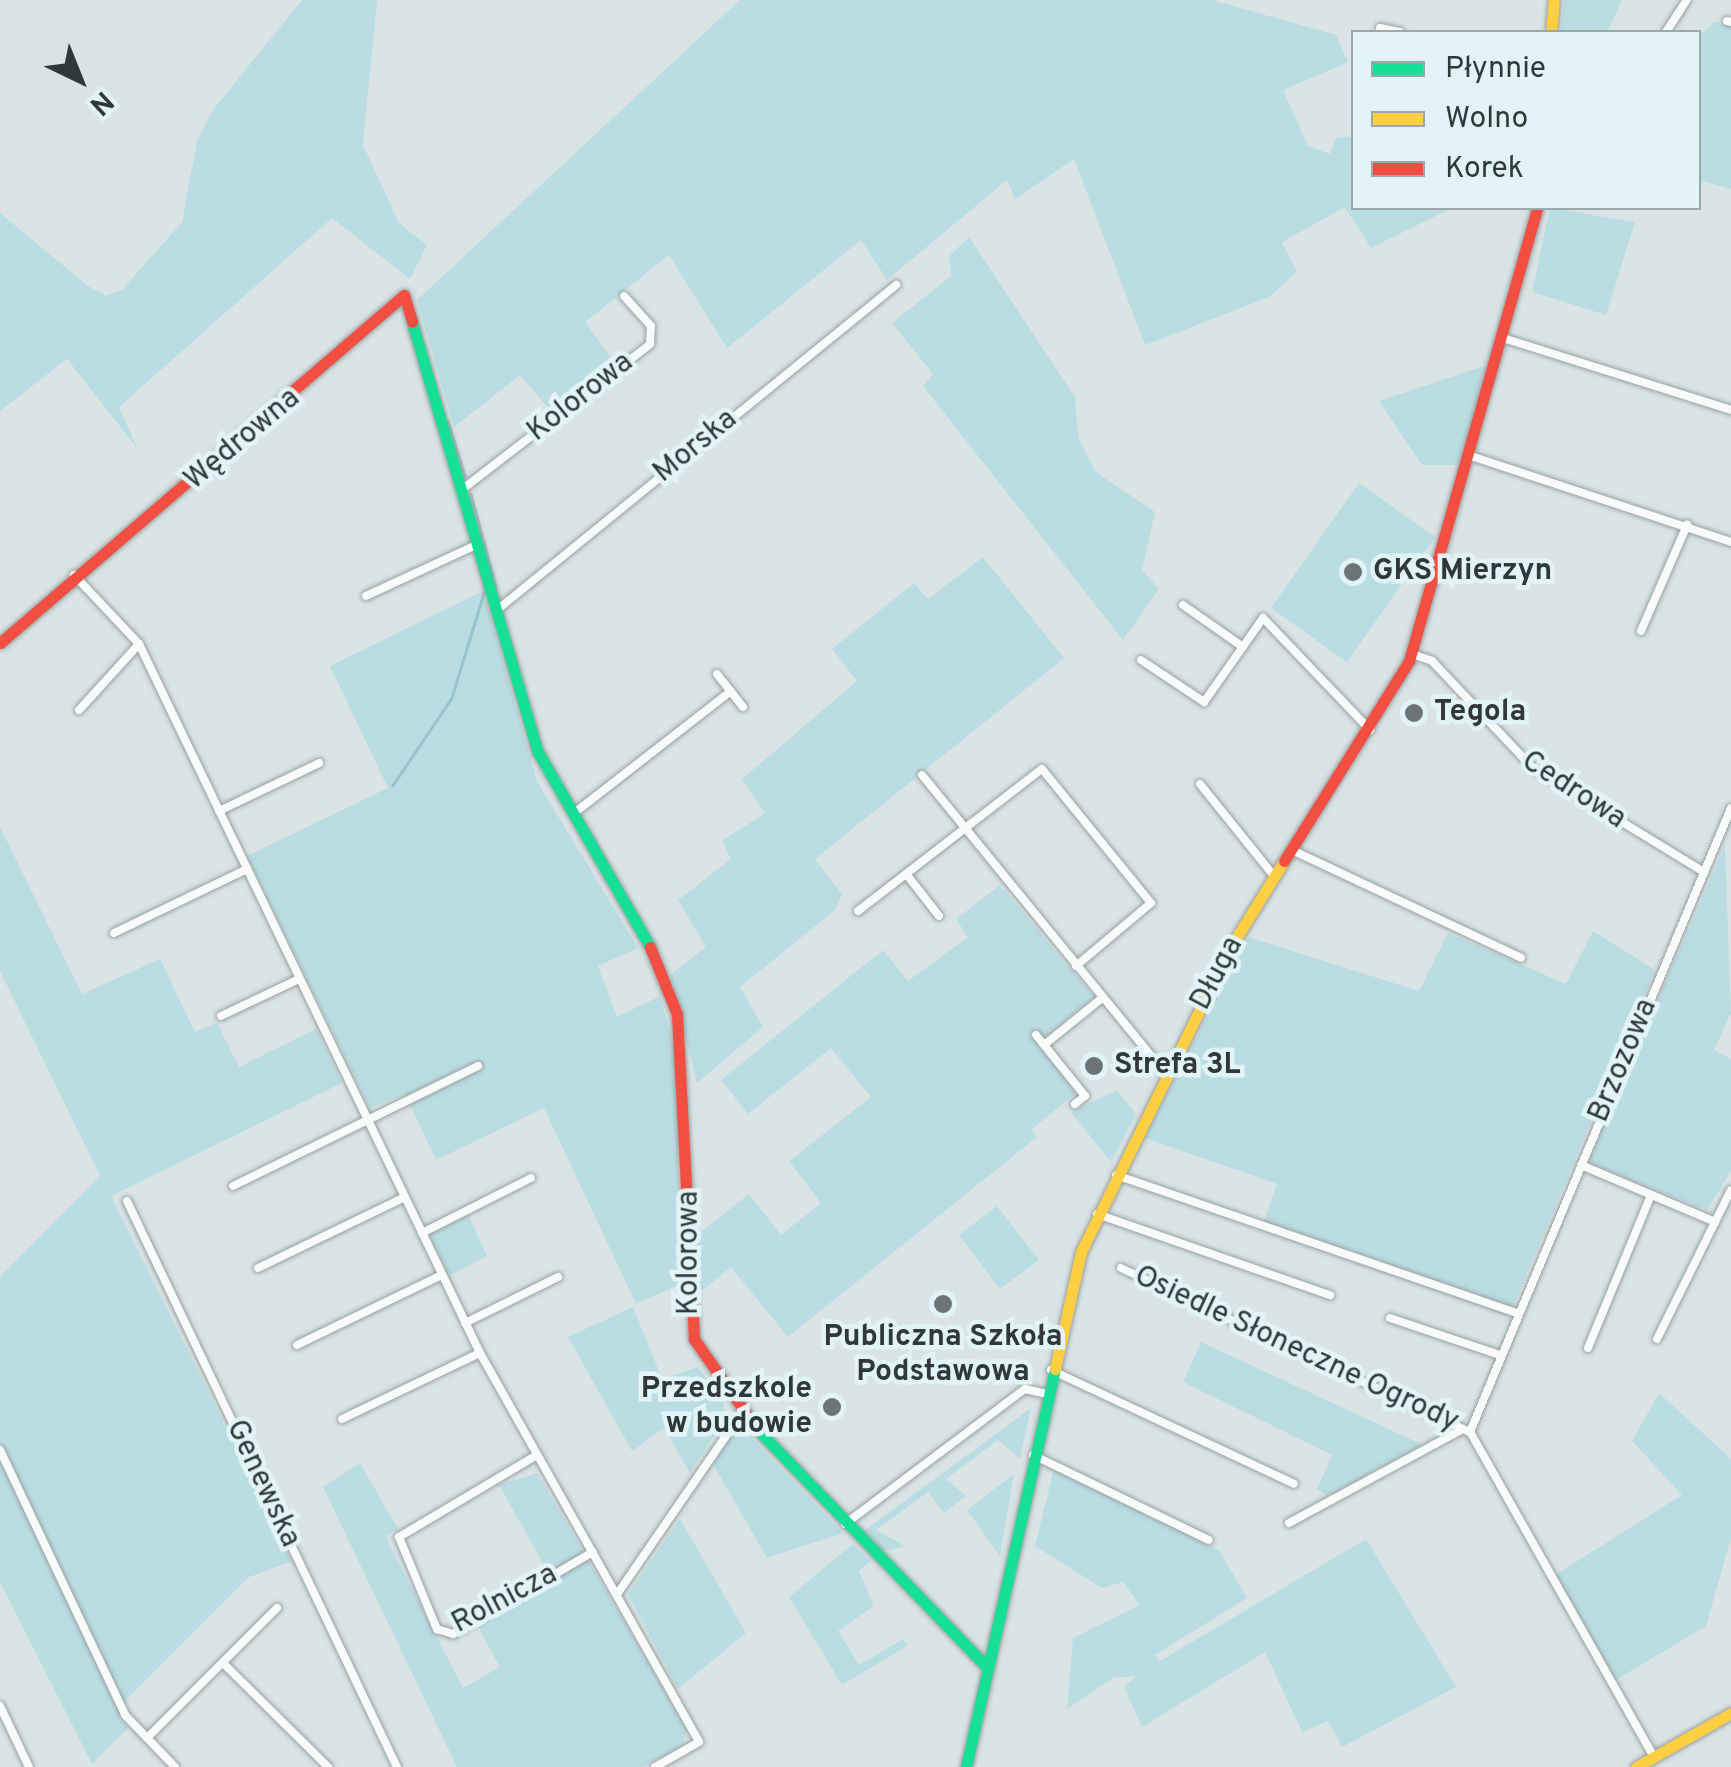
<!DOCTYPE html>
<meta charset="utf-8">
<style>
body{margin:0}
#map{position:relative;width:1731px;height:1767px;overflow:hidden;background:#dae4e5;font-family:Overpass,sans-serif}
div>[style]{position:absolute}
.green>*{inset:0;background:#badde3}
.stream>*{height:2.5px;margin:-1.25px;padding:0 1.25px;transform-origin:1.25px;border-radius:1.25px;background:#98c4cc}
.roads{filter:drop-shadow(0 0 2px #99a0a1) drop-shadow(0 0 2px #99a0a1)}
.street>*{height:8px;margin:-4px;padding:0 4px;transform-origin:4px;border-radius:4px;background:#f9fbfb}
.fast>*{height:11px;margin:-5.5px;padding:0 5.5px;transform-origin:5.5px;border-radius:5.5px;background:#16e098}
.slow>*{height:11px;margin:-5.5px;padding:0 5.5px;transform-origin:5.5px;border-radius:5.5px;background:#ffcf43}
.jam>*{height:11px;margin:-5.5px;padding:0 5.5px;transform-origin:5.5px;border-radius:5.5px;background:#f24e42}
.dots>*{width:28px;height:28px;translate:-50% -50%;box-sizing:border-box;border:5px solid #e2f4f8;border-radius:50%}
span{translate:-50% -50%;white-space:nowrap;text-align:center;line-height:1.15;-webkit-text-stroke:9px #e2f4f8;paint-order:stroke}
.street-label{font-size:30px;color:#313839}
.poi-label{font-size:30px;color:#313839;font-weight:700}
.left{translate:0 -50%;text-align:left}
.right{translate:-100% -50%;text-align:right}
.legend{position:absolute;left:1351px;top:30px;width:350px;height:180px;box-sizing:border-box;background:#e2f4f8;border:2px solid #9ba9ac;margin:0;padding:12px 18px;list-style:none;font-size:30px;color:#313839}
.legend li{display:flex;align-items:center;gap:20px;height:50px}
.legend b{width:50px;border:2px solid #9ba9ac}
.north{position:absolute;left:30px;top:30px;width:100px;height:100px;-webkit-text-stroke:8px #e2f4f8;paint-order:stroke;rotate:137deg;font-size:28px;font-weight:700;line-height:40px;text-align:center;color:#313839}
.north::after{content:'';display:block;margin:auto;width:35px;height:45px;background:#313839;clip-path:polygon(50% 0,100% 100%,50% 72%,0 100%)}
</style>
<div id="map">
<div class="green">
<i style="clip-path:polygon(302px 0,377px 0,363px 145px,399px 223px,427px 245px,410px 279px,332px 218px,119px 407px,137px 448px,67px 359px,0 411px,0 213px,88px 286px,106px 296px,122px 290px,182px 222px,197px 141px,213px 110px)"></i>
<i style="clip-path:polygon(740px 0,1212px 0,1336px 35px,1348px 62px,1283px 90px,1308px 146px,1330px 154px,1336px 138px,1353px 136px,1354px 208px,1452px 208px,1371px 248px,1345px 207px,1282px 242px,1297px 272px,1269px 297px,1145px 345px,1074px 159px,1015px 199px,1007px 180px,887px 280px,861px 240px,727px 348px,669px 255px,585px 322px,616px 364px,552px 412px,520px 375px,454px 427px,417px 300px)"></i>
<i style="clip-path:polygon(1564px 0,1622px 0,1607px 32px,1561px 32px)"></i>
<i style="clip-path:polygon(1714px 22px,1731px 26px,1731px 189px,1699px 180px,1699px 36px)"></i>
<i style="clip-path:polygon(1550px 208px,1635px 222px,1606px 315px,1532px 292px)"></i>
<i style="clip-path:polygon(969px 237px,1075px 397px,1078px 437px,1096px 472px,1155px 512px,1142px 570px,1159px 589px,1123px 640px,923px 386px,933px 374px,892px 323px,951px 276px,949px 256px)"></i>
<i style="clip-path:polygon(1487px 365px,1464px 465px,1422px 465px,1379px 401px)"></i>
<i style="clip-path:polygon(1359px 483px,1435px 537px,1347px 662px,1271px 608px)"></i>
<i style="clip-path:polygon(983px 557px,1064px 658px,815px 859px,842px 894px,836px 909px,740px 987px,763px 1027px,697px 1083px,670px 975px,706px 947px,678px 900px,731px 859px,722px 841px,765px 813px,742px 779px,857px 681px,832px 649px,914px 583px,928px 599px)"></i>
<i style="clip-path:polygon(483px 591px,537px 781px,638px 948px,598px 966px,617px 1017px,660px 996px,678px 1062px,678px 1285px,636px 1304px,544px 1108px,436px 1160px,405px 1094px,370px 1108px,247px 856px,388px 788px,330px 666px)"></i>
<i style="clip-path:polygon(0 827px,82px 994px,160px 959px,195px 1032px,217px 1023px,239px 1067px,316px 1029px,342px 1083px,111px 1196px,292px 1561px,249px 1577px,127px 1699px,120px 1719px,128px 1728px,92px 1764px,0 1582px,0 1277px,100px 1176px,0 971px)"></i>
<i style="clip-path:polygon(1725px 845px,1731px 1013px,1714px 1050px,1731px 1059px,1731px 1171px,1707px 1210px,1588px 1163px)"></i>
<i style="clip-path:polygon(1000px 885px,1094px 997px,1037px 1043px,1077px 1092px,1031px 1130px,1037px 1137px,788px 1337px,731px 1267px,697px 1295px,698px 1234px,749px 1194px,781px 1235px,821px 1203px,789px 1161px,871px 1097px,831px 1048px,748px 1114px,721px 1080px,883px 950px,908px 981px,968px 937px,956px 919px)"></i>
<i style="clip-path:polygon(1593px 931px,1655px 970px,1509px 1316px,1261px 1230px,1277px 1184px,1145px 1138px,1248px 937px,1419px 991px,1448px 933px,1566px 984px)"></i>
<i style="clip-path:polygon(1117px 1090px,1136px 1114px,1111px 1162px,1071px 1112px)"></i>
<i style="clip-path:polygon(997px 1206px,1039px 1260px,1000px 1289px,959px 1235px)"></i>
<i style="clip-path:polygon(468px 1214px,487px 1256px,449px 1276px,429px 1233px)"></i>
<i style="clip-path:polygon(633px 1307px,662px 1379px,698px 1367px,724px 1402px,724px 1420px,690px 1473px,664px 1428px,632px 1451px,568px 1337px)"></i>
<i style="clip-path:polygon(1201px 1342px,1423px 1445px,1328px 1496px,1317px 1489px,1332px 1455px,1183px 1382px)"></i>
<i style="clip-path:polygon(1659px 1393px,1731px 1459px,1731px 1538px,1706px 1626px,1614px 1681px,1552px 1577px,1682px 1495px,1632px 1441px)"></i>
<i style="clip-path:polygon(1031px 1408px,1020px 1459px,998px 1440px,946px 1479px,966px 1496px,944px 1513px,928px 1492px,876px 1530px,905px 1546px,881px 1552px,864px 1531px)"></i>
<i style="clip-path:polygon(733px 1432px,747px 1433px,843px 1533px,767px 1558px,713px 1464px)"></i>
<i style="clip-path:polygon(360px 1463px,398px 1529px,386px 1536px,391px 1548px,463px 1688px,500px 1667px,478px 1627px,555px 1584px,499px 1485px,537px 1473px,687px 1729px,683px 1745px,643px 1767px,457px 1767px,323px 1487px)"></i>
<i style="clip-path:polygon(1054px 1468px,1219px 1550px,1247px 1598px,1155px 1655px,1160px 1661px,1366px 1539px,1456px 1687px,1342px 1747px,1328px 1721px,1302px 1732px,1265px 1652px,1142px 1727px,1124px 1687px,1137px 1676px,1113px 1678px,1067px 1709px,1073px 1638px,1140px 1605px,1123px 1582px,1102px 1588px,1035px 1546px)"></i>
<i style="clip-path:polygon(1014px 1474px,1000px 1556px,967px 1510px)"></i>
<i style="clip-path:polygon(680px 1519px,746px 1633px,678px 1689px,628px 1594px)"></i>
<i style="clip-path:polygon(853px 1544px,870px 1561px,859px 1571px,874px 1606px,838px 1631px,859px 1665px,903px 1639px,907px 1646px,842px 1685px,789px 1597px)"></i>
</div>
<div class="stream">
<i style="left:448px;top:421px;width:58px;rotate:72.8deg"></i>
<i style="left:471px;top:494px;width:96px;rotate:75deg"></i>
<i style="left:392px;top:786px;width:105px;rotate:-55.9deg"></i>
<i style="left:451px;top:699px;width:112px;rotate:-72.9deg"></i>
</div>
<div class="roads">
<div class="street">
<i style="left:1727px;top:21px;width:4px;rotate:14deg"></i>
<i style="left:1380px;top:28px;width:20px;rotate:11deg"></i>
<i style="left:1666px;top:32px;width:38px;rotate:-57deg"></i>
<i style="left:1506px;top:339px;width:236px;rotate:17.5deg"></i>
<i style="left:1471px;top:456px;width:274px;rotate:18.3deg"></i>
<i style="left:464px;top:488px;width:235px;rotate:-37.7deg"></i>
<i style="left:650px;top:344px;width:18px;rotate:-87deg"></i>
<i style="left:651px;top:326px;width:40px;rotate:-132deg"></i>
<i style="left:74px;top:575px;width:95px;rotate:46.7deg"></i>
<i style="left:139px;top:644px;width:787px;rotate:64.31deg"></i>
<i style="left:480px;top:1353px;width:446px;rotate:60.6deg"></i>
<i style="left:699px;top:1742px;width:51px;rotate:150.4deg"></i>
<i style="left:366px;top:596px;width:123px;rotate:-24.9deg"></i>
<i style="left:1183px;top:605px;width:73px;rotate:35deg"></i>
<i style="left:497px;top:610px;width:515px;rotate:-39.16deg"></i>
<i style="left:1641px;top:631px;width:116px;rotate:-66.5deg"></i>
<i style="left:1412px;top:654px;width:21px;rotate:19deg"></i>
<i style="left:1432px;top:661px;width:146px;rotate:46.7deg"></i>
<i style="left:1532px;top:767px;width:202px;rotate:31.4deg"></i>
<i style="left:1141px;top:660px;width:76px;rotate:33.7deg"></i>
<i style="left:1204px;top:702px;width:103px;rotate:-54.9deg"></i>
<i style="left:1263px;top:618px;width:155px;rotate:46.3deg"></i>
<i style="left:717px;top:674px;width:42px;rotate:51.8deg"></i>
<i style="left:79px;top:710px;width:89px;rotate:-47.7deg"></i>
<i style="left:922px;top:775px;width:386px;rotate:50.8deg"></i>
<i style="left:1200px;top:784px;width:118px;rotate:51.2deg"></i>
<i style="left:219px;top:811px;width:111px;rotate:-25.6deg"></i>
<i style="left:573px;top:814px;width:200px;rotate:-37.9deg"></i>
<i style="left:1292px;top:850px;width:253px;rotate:25.2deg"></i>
<i style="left:907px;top:875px;width:52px;rotate:52deg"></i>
<i style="left:858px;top:911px;width:232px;rotate:-37.7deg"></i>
<i style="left:1042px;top:769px;width:173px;rotate:50.9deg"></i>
<i style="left:1151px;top:903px;width:98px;rotate:140deg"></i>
<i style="left:114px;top:933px;width:148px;rotate:-25.7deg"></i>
<i style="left:221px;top:1016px;width:86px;rotate:-25.4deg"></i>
<i style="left:1036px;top:1035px;width:78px;rotate:51.2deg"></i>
<i style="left:1085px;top:1096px;width:13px;rotate:141deg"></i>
<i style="left:1044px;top:1045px;width:75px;rotate:-39deg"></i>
<i style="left:1581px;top:1165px;width:146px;rotate:23deg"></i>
<i style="left:1116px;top:1175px;width:423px;rotate:19deg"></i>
<i style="left:233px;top:1186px;width:273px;rotate:-26.1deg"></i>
<i style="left:127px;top:1201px;width:627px;rotate:64.5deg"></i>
<i style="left:1097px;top:1214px;width:247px;rotate:19.2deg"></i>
<i style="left:422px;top:1233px;width:122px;rotate:-26.8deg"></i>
<i style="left:258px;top:1268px;width:163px;rotate:-25.8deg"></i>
<i style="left:1121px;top:1268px;width:386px;rotate:25.2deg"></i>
<i style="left:1390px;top:1318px;width:116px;rotate:18.6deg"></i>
<i style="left:465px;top:1323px;width:104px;rotate:-26.3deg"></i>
<i style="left:1657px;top:1339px;width:166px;rotate:-63.6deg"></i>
<i style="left:297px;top:1345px;width:161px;rotate:-25.8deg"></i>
<i style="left:1588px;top:1348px;width:165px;rotate:-67.6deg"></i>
<i style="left:1051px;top:1370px;width:268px;rotate:25.1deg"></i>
<i style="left:342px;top:1419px;width:153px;rotate:-25.6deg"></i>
<i style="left:0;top:1450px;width:293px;rotate:64.7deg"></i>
<i style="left:125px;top:1715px;width:72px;rotate:46.1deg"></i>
<i style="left:537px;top:1455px;width:161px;rotate:149.3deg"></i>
<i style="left:399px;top:1537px;width:100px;rotate:67.6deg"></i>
<i style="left:437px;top:1629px;width:17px;rotate:17deg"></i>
<i style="left:453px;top:1634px;width:162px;rotate:-30.4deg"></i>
<i style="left:1033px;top:1455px;width:195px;rotate:25.8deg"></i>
<i style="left:1289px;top:1523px;width:196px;rotate:-28.4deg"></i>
<i style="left:845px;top:1524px;width:225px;rotate:-36.9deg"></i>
<i style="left:1025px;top:1389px;width:22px;rotate:13deg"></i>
<i style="left:618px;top:1593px;width:221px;rotate:-55.5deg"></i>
<i style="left:223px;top:1663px;width:148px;rotate:44.7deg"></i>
<i style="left:0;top:1706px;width:68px;rotate:64.6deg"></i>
<i style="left:147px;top:1738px;width:184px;rotate:-45deg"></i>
<i style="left:1654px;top:1757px;width:373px;rotate:-119.5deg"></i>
<i style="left:1470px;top:1432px;width:676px;rotate:-67.3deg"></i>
</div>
<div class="fast">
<i style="left:412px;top:322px;width:448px;rotate:73.7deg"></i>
<i style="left:538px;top:752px;width:225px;rotate:60.1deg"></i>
<i style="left:757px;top:1429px;width:330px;rotate:46deg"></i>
<i style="left:966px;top:1767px;width:408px;rotate:-77.4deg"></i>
</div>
<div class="slow">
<i style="left:1551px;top:32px;width:32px;rotate:-85deg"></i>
<i style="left:1055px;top:1369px;width:120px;rotate:-77.5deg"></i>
<i style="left:1081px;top:1252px;width:339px;rotate:-63.9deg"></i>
<i style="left:1230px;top:948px;width:102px;rotate:-58.2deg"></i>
<i style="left:1636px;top:1767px;width:109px;rotate:-29.6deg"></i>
</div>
<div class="jam">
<i style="left:0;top:643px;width:533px;rotate:-40.74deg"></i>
<i style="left:404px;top:295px;width:28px;rotate:73deg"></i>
<i style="left:1284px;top:861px;width:236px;rotate:-58deg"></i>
<i style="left:1409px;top:661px;width:471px;rotate:-74.2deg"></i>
<i style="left:650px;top:947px;width:72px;rotate:68.1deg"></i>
<i style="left:677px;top:1014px;width:325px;rotate:87deg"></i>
<i style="left:694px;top:1339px;width:110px;rotate:55deg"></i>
</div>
</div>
<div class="dots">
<i style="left:1353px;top:572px;background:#6c7475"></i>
<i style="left:1414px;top:713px;background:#6c7475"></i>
<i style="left:1094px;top:1066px;background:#6c7475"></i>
<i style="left:943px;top:1304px;background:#6c7475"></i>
<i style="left:832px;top:1407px;background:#6c7475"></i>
</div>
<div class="street-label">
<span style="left:581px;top:398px;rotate:-38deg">Kolorowa</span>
<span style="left:243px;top:440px;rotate:-40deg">Wędrowna</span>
<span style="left:696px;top:447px;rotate:-39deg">Morska</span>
<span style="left:1573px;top:791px;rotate:33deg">Cedrowa</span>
<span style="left:1218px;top:974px;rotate:-62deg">Długa</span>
<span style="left:1624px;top:1061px;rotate:-67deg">Brzozowa</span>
<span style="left:690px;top:1253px;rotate:-90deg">Kolorowa</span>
<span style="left:1296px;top:1350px;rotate:25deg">Osiedle Słoneczne Ogrody</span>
<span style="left:262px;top:1484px;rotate:65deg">Genewska</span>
<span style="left:505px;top:1600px;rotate:-28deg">Rolnicza</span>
</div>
<div class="poi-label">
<span class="left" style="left:1373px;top:572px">GKS Mierzyn</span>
<span class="left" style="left:1434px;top:713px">Tegola</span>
<span class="left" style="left:1114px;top:1066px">Strefa 3L</span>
<span style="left:943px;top:1355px">Publiczna Szkoła<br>Podstawowa</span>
<span class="right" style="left:812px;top:1407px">Przedszkole<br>w budowie</span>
</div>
<ul class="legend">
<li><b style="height:12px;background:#16e098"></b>Płynnie</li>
<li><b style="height:12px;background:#ffcf43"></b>Wolno</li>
<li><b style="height:12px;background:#f24e42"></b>Korek</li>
</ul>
<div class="north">N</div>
</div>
